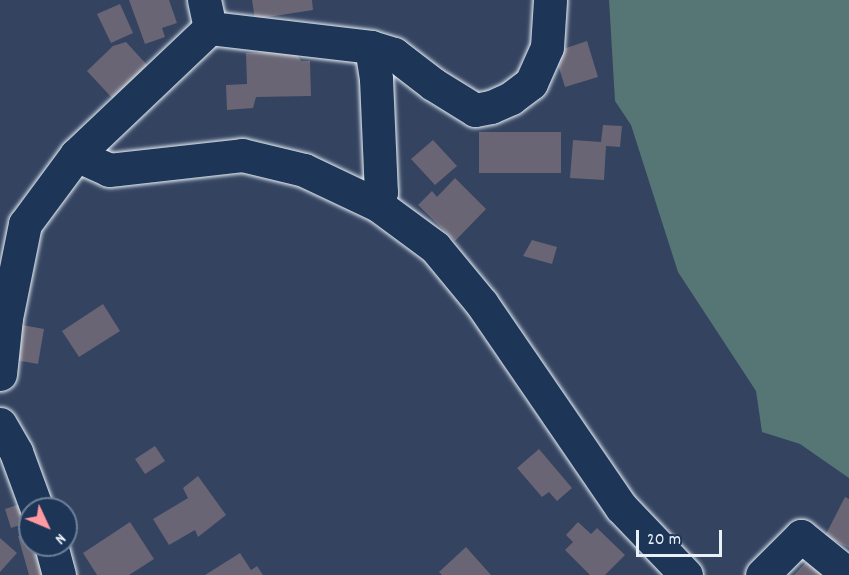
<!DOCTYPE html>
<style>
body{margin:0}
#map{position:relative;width:849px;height:575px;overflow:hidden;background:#344360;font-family:Dekko,sans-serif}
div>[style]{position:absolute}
.green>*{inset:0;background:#557675}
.building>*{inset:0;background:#696574}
.roads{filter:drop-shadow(0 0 2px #e8f1f8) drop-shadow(0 0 2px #e8f1f8)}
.minor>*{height:33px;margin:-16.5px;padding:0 16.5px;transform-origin:16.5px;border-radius:16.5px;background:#1d3557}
span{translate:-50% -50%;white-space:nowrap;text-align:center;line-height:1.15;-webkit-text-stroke:5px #1d3557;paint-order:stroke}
.north{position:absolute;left:18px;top:497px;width:60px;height:60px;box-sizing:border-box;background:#1d3557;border:2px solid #6e8097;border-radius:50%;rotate:134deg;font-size:16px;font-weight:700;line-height:24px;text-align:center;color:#e8f1f8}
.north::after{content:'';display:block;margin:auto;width:21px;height:27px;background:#ff9aa2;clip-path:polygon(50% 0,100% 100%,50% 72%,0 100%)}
.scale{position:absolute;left:636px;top:530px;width:86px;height:27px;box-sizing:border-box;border:3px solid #e8f1f8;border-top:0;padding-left:8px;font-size:18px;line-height:21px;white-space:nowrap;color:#e8f1f8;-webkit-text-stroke:4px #1d3557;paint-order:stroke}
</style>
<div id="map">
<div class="green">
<i style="clip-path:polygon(609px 0,849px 0,849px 478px,800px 444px,762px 432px,756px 391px,678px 272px,631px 125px,615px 101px)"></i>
</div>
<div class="building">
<i style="clip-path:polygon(129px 0,169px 0,177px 23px,162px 28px,165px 37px,145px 44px)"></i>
<i style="clip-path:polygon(252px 0,312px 0,313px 10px,255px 19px)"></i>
<i style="clip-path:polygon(120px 4px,133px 33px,111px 43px,97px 14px)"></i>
<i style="clip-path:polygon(587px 41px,598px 77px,565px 87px,554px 52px)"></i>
<i style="clip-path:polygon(126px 42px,148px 66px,113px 99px,87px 71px,113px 46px)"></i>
<i style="clip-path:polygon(295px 51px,301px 61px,310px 61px,311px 96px,256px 97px,253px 108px,227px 110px,226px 85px,247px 84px,246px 53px)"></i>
<i style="clip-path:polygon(603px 125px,622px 126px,620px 147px,606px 146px,604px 180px,570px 178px,573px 140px,601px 142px)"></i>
<i style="clip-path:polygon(479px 132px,561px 132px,561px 173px,479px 173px)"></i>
<i style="clip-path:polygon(433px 140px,457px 166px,435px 185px,411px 159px)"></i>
<i style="clip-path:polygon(455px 178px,486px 209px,455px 241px,418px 205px,432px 191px,437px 197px)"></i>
<i style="clip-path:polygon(532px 240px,557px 247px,552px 264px,523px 256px)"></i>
<i style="clip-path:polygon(103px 304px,120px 331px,79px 357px,62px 331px)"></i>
<i style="clip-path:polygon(22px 325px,44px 329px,38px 364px,15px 360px)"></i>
<i style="clip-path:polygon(155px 446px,165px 461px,145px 474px,135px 459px)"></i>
<i style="clip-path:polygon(539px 449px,572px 488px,557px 501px,549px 492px,542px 497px,517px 468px)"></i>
<i style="clip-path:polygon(198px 476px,226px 515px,198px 537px,195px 530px,169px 545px,153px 519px,188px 498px,183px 488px)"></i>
<i style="clip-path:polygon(845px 497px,849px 499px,849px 548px,825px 536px)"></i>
<i style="clip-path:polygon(23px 503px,29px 522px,11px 528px,5px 509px)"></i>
<i style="clip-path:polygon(130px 522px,154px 559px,129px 575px,97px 575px,83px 553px)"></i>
<i style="clip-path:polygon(578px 522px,591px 534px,597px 528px,625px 555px,605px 575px,590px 575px,565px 550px,573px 542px,566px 535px)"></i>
<i style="clip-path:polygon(30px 533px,30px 545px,40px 545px,49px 575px,29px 575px,18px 536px)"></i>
<i style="clip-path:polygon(0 538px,17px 553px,0 572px)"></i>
<i style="clip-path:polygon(466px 547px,491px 575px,442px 575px,439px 572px)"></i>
<i style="clip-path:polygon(240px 553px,251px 570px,257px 566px,263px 575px,205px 575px)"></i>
<i style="clip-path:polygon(809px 559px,825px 575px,794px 575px)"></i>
</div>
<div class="roads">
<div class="minor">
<i style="left:210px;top:28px;width:162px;rotate:6.7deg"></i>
<i style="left:371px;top:47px;width:32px;rotate:81deg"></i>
<i style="left:376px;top:79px;width:113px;rotate:87.5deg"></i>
<i style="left:381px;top:192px;width:13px;rotate:103deg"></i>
<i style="left:371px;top:47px;width:24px;rotate:17deg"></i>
<i style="left:394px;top:54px;width:49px;rotate:37.6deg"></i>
<i style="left:433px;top:84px;width:49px;rotate:31.8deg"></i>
<i style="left:475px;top:110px;width:16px;rotate:-11deg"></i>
<i style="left:491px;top:107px;width:22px;rotate:-24deg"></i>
<i style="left:511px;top:98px;width:25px;rotate:-37deg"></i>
<i style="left:531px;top:83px;width:39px;rotate:-66deg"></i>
<i style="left:547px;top:47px;width:47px;rotate:-86.3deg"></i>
<i style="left:76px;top:155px;width:36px;rotate:24deg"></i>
<i style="left:109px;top:170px;width:134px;rotate:-6.4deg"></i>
<i style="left:242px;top:155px;width:64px;rotate:13.6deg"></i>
<i style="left:304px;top:170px;width:82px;rotate:25.3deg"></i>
<i style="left:378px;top:205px;width:71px;rotate:36.4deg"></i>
<i style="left:435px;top:247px;width:74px;rotate:50.5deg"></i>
<i style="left:482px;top:304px;width:246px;rotate:55.6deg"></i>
<i style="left:621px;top:507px;width:94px;rotate:46.3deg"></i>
<i style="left:0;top:374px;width:56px;rotate:-83.9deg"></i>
<i style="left:6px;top:318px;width:96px;rotate:-78.6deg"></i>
<i style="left:25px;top:224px;width:86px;rotate:-53.5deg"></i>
<i style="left:76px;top:155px;width:185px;rotate:-43.5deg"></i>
<i style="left:210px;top:28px;width:29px;rotate:-102deg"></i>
<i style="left:0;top:424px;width:32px;rotate:60deg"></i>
<i style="left:16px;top:452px;width:61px;rotate:69.8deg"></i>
<i style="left:51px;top:545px;width:31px;rotate:75deg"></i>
<i style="left:762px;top:575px;width:55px;rotate:-45deg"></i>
<i style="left:801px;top:536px;width:62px;rotate:39.1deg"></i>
</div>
</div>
<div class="north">N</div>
<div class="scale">20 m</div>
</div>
